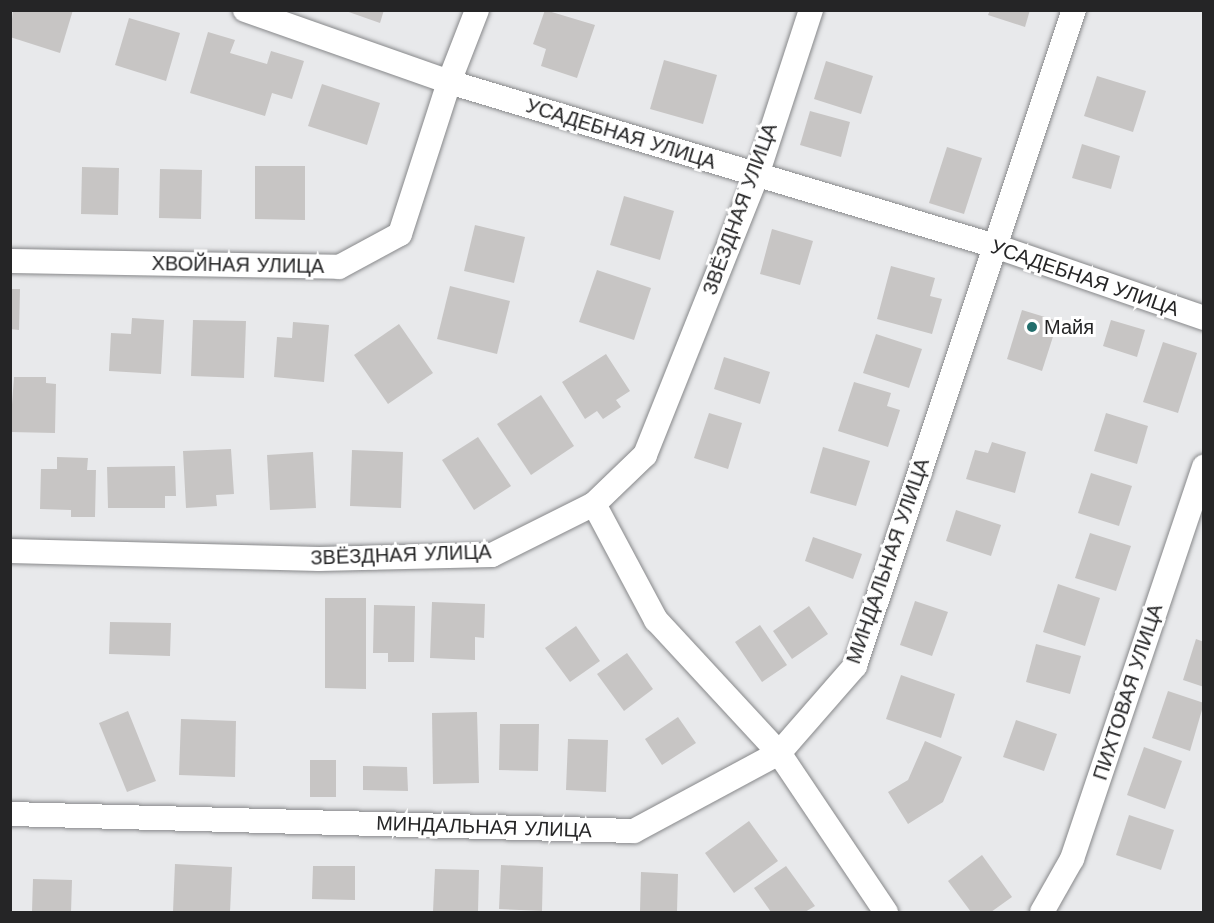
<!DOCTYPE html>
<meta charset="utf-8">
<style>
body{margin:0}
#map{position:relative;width:1214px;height:923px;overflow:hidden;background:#e8e9eb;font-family:"Work Sans",sans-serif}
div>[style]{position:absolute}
.building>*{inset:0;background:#c7c5c4}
.roads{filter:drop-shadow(0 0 2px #87888a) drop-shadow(0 0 2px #87888a)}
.street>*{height:24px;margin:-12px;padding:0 12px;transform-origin:12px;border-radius:12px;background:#fff}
.dots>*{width:16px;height:16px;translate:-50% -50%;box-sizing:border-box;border:3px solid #fff;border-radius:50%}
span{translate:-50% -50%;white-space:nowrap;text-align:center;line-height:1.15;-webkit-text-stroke:6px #fff;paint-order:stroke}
.street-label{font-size:20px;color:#252526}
.poi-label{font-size:20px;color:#252526}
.left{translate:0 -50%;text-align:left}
.frame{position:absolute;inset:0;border:12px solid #252526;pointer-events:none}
</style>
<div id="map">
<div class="building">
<i style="clip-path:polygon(13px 10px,73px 10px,60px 53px,10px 37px)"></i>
<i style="clip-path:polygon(343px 10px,384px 10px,380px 23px)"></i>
<i style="clip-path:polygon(545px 10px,595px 25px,577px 78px,541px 66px,546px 49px,533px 44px)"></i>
<i style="clip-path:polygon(990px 10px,1030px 10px,1025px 27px,988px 15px)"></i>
<i style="clip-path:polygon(129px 18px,180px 33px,166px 81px,115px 65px)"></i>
<i style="clip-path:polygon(208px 32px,235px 40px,230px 53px,267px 64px,271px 51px,304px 61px,292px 99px,272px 93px,265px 116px,190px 93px)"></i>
<i style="clip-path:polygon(664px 60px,717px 75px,703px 124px,650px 109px)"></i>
<i style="clip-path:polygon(826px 61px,873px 76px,861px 114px,814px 99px)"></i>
<i style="clip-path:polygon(1097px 76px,1146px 91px,1133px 132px,1084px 116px)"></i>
<i style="clip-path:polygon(322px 84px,380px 103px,367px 145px,308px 126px)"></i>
<i style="clip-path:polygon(810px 111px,850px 122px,841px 157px,800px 145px)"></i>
<i style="clip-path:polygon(1082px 144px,1120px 156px,1111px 189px,1072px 178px)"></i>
<i style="clip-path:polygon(947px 147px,982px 158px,964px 214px,929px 203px)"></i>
<i style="clip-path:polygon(255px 166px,305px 166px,305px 220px,255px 219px)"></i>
<i style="clip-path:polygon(82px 167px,119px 168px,118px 215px,81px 214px)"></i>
<i style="clip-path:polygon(160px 169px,202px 170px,201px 219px,159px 218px)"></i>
<i style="clip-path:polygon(624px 196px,674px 211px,660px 260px,610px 245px)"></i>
<i style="clip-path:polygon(475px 225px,525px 237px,514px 283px,464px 271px)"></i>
<i style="clip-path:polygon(772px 229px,813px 241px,800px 285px,760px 274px)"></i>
<i style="clip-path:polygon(891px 266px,935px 278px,930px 296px,942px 299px,932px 334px,877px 319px)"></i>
<i style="clip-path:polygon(597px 270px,651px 288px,634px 340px,579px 322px)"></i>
<i style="clip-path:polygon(450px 286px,510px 301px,497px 354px,437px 339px)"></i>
<i style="clip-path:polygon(10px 289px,20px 289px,19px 330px,10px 329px)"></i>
<i style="clip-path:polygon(1022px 310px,1058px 321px,1042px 371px,1007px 359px)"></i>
<i style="clip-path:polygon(132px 318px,164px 320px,161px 374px,109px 371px,111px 333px,131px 334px)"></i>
<i style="clip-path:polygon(193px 320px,246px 321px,244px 378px,191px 376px)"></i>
<i style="clip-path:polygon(1111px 320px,1145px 330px,1137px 357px,1103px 346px)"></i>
<i style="clip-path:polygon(293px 322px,329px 325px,324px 382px,274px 377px,277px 337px,292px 338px)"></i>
<i style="clip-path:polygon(399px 324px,433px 373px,388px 404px,354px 355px)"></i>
<i style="clip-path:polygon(876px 334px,922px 349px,909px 388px,863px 373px)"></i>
<i style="clip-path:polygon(1163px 342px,1197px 353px,1178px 413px,1143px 402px)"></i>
<i style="clip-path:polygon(606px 354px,630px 391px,616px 400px,621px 407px,603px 419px,597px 411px,585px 419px,562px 382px)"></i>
<i style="clip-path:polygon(724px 357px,770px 372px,760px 404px,714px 389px)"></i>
<i style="clip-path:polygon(14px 377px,46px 377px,46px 383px,56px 384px,55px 433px,10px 432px)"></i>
<i style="clip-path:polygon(854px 382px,891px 393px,887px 406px,900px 410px,888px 447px,838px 431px)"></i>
<i style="clip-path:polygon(541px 395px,574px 446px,531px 475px,497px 424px)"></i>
<i style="clip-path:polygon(709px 413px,742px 423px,728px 469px,694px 458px)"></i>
<i style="clip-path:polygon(1106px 413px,1148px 426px,1137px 464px,1094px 451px)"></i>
<i style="clip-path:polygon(478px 437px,511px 486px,474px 510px,442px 460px)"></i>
<i style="clip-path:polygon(992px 442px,1026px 452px,1015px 493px,966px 479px,975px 450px,988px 453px)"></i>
<i style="clip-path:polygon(823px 447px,870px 461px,856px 506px,810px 493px)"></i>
<i style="clip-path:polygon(231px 449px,234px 494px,216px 495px,217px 506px,186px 508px,183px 451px)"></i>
<i style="clip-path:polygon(352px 450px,403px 452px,401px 508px,350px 506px)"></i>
<i style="clip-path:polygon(313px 452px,316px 508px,270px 510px,267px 455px)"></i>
<i style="clip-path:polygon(57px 457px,88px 458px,87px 470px,96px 470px,95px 517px,71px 517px,71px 510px,40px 509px,41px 469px,57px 469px)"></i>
<i style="clip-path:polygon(175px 466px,176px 496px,165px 496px,165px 508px,108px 508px,107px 467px)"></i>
<i style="clip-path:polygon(1091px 473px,1132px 486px,1119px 526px,1078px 513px)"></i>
<i style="clip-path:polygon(956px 510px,1001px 525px,991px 556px,946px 541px)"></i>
<i style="clip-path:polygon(1090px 533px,1131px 546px,1116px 591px,1075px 578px)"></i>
<i style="clip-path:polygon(813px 537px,862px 554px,853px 579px,805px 561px)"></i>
<i style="clip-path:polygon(1058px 584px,1100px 598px,1085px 646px,1043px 632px)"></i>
<i style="clip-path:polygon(325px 598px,366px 598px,366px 689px,325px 688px)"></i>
<i style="clip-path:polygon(915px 601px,948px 612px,932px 656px,900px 645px)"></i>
<i style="clip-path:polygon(432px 602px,485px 604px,484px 638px,475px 637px,475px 660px,430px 658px)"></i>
<i style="clip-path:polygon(374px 605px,415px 606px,414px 662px,388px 662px,388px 653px,373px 653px)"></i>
<i style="clip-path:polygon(809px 606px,828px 634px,792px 659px,773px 631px)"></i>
<i style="clip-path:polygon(110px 622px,171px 623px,170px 656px,109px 654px)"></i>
<i style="clip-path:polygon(760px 625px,787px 665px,762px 682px,735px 642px)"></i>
<i style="clip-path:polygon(576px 626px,600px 661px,570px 682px,545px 648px)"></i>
<i style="clip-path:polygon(1196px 639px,1204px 642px,1204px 687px,1183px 680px)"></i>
<i style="clip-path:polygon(1036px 644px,1081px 656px,1070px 694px,1026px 682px)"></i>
<i style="clip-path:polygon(627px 653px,653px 689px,624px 711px,597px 674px)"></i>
<i style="clip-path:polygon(901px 675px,955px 694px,941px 738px,886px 719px)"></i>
<i style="clip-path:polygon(1168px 691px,1204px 703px,1190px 751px,1152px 738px)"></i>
<i style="clip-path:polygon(128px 711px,156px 781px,127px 792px,99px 723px)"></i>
<i style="clip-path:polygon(477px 712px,479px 783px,433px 784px,432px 713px)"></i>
<i style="clip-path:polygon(678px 717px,696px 743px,662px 765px,645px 739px)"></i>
<i style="clip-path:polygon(181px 719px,236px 721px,235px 777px,179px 775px)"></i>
<i style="clip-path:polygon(1016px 720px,1057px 734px,1044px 771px,1003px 757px)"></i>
<i style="clip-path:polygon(500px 724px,539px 724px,538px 771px,499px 770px)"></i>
<i style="clip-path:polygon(568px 739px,608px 740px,606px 792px,566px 790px)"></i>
<i style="clip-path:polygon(925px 741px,962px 757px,943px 802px,908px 824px,888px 792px,908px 780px)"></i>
<i style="clip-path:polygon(1144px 747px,1182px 761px,1165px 809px,1127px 795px)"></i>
<i style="clip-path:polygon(310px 760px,336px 760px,336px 797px,310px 797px)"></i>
<i style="clip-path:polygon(363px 766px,407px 767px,408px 791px,363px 790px)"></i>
<i style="clip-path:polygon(1129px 815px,1174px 830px,1161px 870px,1116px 855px)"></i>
<i style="clip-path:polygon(749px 821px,778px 861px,734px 893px,705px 853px)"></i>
<i style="clip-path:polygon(982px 855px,1012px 897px,991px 912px,971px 912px,948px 881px)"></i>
<i style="clip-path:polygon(175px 864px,232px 867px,230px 912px,173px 912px)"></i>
<i style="clip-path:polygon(501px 865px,543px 867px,542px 911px,499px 909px)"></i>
<i style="clip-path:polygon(313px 866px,355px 866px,355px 900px,312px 899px)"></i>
<i style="clip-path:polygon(786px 866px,815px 906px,805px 912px,771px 912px,754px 888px)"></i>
<i style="clip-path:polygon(435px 869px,479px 870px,478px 912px,433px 912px)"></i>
<i style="clip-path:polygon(641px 872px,678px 874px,677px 912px,640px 911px)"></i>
<i style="clip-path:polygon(33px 879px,72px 880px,71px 912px,32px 912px)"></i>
</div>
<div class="roads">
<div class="street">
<i style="left:245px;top:10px;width:216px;rotate:19.4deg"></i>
<i style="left:449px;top:82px;width:570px;rotate:16.72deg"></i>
<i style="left:995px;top:246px;width:221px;rotate:19deg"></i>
<i style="left:10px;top:261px;width:329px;rotate:1deg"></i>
<i style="left:339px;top:267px;width:69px;rotate:-28.4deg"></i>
<i style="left:400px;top:234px;width:160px;rotate:-72.1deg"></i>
<i style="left:449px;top:82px;width:77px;rotate:-68.7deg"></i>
<i style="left:594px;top:504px;width:132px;rotate:61.9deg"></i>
<i style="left:656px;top:620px;width:181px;rotate:47.2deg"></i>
<i style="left:779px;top:753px;width:192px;rotate:56.1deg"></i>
<i style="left:10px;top:551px;width:309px;rotate:1.5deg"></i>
<i style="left:319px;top:559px;width:173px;rotate:-1.3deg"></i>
<i style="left:492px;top:555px;width:114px;rotate:-26.6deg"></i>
<i style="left:594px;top:504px;width:71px;rotate:-43.9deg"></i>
<i style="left:645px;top:455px;width:302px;rotate:-68.2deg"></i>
<i style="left:757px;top:175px;width:174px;rotate:-71.9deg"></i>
<i style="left:10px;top:814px;width:624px;rotate:1.56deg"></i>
<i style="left:634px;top:831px;width:165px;rotate:-28.3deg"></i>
<i style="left:779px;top:753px;width:116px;rotate:-48.9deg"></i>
<i style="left:855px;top:666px;width:692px;rotate:-71.54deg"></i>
<i style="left:1042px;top:912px;width:61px;rotate:-60.5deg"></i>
<i style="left:1072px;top:859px;width:414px;rotate:-71.4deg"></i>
</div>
</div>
<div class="dots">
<i style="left:1032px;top:327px;background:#226e6c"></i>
</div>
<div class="street-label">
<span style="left:621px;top:134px;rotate:17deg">УСАДЕБНАЯ УЛИЦА</span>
<span style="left:740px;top:209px;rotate:-70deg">ЗВЁЗДНАЯ УЛИЦА</span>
<span style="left:238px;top:265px;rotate:1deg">ХВОЙНАЯ УЛИЦА</span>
<span style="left:1085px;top:278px;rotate:19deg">УСАДЕБНАЯ УЛИЦА</span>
<span style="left:401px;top:555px;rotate:-2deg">ЗВЁЗДНАЯ УЛИЦА</span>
<span style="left:888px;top:561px;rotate:-71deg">МИНДАЛЬНАЯ УЛИЦА</span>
<span style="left:1128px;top:692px;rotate:-72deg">ПИХТОВАЯ УЛИЦА</span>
<span style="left:484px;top:827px;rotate:2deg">МИНДАЛЬНАЯ УЛИЦА</span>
</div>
<div class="poi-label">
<span class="left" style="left:1044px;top:327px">Майя</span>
</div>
<div class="frame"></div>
</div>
